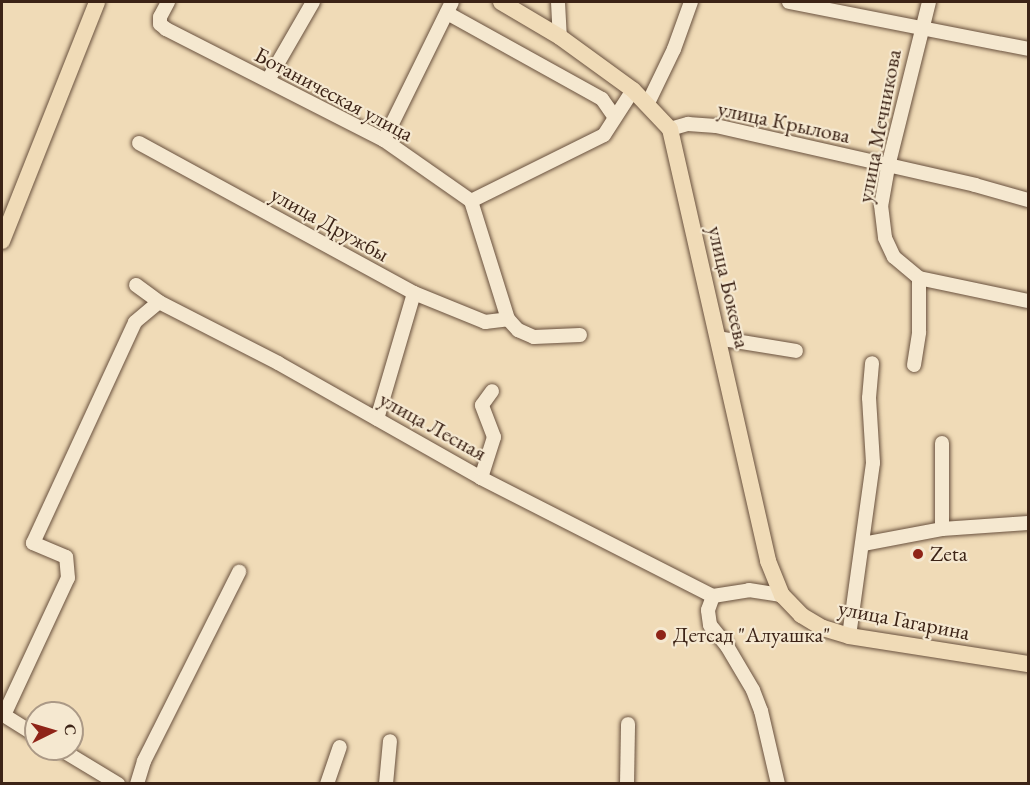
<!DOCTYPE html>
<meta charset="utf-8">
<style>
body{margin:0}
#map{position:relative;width:1030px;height:785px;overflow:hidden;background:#f0dbb7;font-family:"EB Garamond",serif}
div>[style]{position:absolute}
.roads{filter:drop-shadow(0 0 2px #69513e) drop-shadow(0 0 2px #69513e)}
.minor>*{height:14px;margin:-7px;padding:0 7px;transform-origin:7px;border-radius:7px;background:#f5e8d0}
.major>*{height:16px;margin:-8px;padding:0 8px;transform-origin:8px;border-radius:8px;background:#f0dbb7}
.dots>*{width:16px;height:16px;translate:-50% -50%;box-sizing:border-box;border:3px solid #f5e8d0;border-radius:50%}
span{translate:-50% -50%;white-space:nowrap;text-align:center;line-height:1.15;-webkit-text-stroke:4.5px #f5e8d0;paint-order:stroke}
.street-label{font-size:22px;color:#3c2316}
.poi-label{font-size:22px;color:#3c2316}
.left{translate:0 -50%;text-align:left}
.frame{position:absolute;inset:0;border:3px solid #3c2316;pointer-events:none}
.north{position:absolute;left:24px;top:701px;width:60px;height:60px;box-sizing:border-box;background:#f5e8d0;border:2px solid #ab9986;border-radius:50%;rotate:85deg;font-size:16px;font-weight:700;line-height:24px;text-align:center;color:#3c2316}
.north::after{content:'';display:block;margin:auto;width:21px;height:27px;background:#8f2418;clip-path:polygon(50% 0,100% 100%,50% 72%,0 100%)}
</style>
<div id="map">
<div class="roads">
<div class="minor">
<i style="left:168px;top:2px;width:17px;rotate:118deg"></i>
<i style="left:160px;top:17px;width:7px;rotate:90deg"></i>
<i style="left:160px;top:24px;width:8px;rotate:40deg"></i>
<i style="left:166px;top:29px;width:245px;rotate:27deg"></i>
<i style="left:384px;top:140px;width:106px;rotate:35deg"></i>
<i style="left:471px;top:201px;width:124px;rotate:72.6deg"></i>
<i style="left:508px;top:319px;width:15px;rotate:48deg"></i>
<i style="left:518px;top:330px;width:17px;rotate:24deg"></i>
<i style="left:534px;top:337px;width:46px;rotate:-2.5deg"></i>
<i style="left:558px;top:2px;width:35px;rotate:87deg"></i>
<i style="left:789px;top:2px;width:244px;rotate:11.1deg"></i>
<i style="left:929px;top:2px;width:170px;rotate:104deg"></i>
<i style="left:888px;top:167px;width:39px;rotate:100deg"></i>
<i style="left:881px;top:205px;width:33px;rotate:83deg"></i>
<i style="left:885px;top:238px;width:21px;rotate:65deg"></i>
<i style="left:894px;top:257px;width:33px;rotate:40deg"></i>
<i style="left:919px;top:278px;width:111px;rotate:11.9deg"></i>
<i style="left:447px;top:13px;width:177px;rotate:29deg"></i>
<i style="left:602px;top:99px;width:21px;rotate:55deg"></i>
<i style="left:268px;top:80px;width:90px;rotate:-60deg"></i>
<i style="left:648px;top:103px;width:60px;rotate:-64.3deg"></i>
<i style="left:674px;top:49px;width:50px;rotate:-70.1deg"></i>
<i style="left:670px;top:129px;width:19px;rotate:-16deg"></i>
<i style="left:688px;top:124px;width:28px;rotate:4deg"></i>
<i style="left:716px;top:126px;width:266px;rotate:12.8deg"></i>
<i style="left:975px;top:185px;width:55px;rotate:15.8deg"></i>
<i style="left:384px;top:140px;width:154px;rotate:-63.8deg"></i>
<i style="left:139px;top:143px;width:313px;rotate:28.6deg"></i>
<i style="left:414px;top:293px;width:77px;rotate:22.2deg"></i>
<i style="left:485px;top:322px;width:23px;rotate:-7deg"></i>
<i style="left:471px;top:201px;width:148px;rotate:-26.4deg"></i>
<i style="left:604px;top:135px;width:54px;rotate:-57.2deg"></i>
<i style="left:136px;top:285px;width:29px;rotate:36deg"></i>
<i style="left:159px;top:302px;width:134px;rotate:27.1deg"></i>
<i style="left:278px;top:363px;width:233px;rotate:29.5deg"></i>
<i style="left:481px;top:478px;width:260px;rotate:27deg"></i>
<i style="left:717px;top:338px;width:80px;rotate:9.3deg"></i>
<i style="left:914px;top:365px;width:33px;rotate:-81deg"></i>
<i style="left:919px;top:332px;width:54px;rotate:-90deg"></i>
<i style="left:377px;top:419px;width:131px;rotate:-73.6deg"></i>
<i style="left:481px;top:478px;width:43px;rotate:-72.4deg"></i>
<i style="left:494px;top:437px;width:34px;rotate:-111deg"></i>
<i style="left:482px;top:405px;width:17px;rotate:-54deg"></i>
<i style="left:942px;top:529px;width:86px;rotate:-90deg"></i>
<i style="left:863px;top:544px;width:80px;rotate:-10.8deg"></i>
<i style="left:942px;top:529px;width:86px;rotate:-4deg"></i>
<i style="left:849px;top:636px;width:175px;rotate:-82.1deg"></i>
<i style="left:873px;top:463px;width:65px;rotate:-93.5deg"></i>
<i style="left:869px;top:398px;width:35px;rotate:-85deg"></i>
<i style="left:2px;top:714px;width:40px;rotate:32deg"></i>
<i style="left:4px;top:715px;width:151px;rotate:-65deg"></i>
<i style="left:68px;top:578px;width:21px;rotate:-95deg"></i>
<i style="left:66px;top:557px;width:36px;rotate:-157deg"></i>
<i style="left:33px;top:543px;width:243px;rotate:-65.2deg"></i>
<i style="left:135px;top:322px;width:31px;rotate:-40deg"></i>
<i style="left:60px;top:749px;width:68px;rotate:31.1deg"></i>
<i style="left:137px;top:784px;width:24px;rotate:-73deg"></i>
<i style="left:144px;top:761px;width:212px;rotate:-63.3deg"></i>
<i style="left:327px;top:784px;width:39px;rotate:-71deg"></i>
<i style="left:386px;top:784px;width:43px;rotate:-84.7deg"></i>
<i style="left:627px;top:784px;width:60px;rotate:-89deg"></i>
<i style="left:778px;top:784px;width:75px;rotate:-103.1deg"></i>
<i style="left:761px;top:711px;width:22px;rotate:-111deg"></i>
<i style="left:753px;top:690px;width:51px;rotate:-120.6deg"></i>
<i style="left:727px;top:646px;width:27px;rotate:-129deg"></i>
<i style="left:710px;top:625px;width:15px;rotate:-98deg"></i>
<i style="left:708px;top:610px;width:15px;rotate:-70deg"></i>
<i style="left:713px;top:596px;width:36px;rotate:-9deg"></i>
<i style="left:749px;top:590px;width:33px;rotate:9deg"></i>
</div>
<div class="major">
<i style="left:501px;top:2px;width:69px;rotate:30.7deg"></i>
<i style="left:560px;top:37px;width:90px;rotate:36deg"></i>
<i style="left:633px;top:90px;width:54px;rotate:46.5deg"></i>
<i style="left:670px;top:129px;width:443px;rotate:77.2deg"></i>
<i style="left:768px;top:561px;width:37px;rotate:68deg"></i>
<i style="left:782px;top:595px;width:28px;rotate:46deg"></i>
<i style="left:801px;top:615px;width:26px;rotate:31deg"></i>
<i style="left:823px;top:628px;width:27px;rotate:17deg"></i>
<i style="left:849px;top:636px;width:181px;rotate:8.9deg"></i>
<i style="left:2px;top:241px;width:257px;rotate:-68.3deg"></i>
</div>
</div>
<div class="dots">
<i style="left:918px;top:554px;background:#8f2418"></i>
<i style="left:661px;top:635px;background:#8f2418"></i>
</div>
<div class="street-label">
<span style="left:334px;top:94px;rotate:28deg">Ботаническая улица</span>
<span style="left:784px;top:122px;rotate:12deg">улица Крылова</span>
<span style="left:879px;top:126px;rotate:-79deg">улица Мечникова</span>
<span style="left:330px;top:224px;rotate:29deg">улица Дружбы</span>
<span style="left:729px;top:287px;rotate:77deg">улица Бокеева</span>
<span style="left:433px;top:426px;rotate:29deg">улица Лесная</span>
<span style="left:904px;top:620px;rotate:11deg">улица Гагарина</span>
</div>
<div class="poi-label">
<span class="left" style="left:930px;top:554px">Zeta</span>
<span class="left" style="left:673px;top:635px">Детсад "Алуашка"</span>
</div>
<div class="frame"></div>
<div class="north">С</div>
</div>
